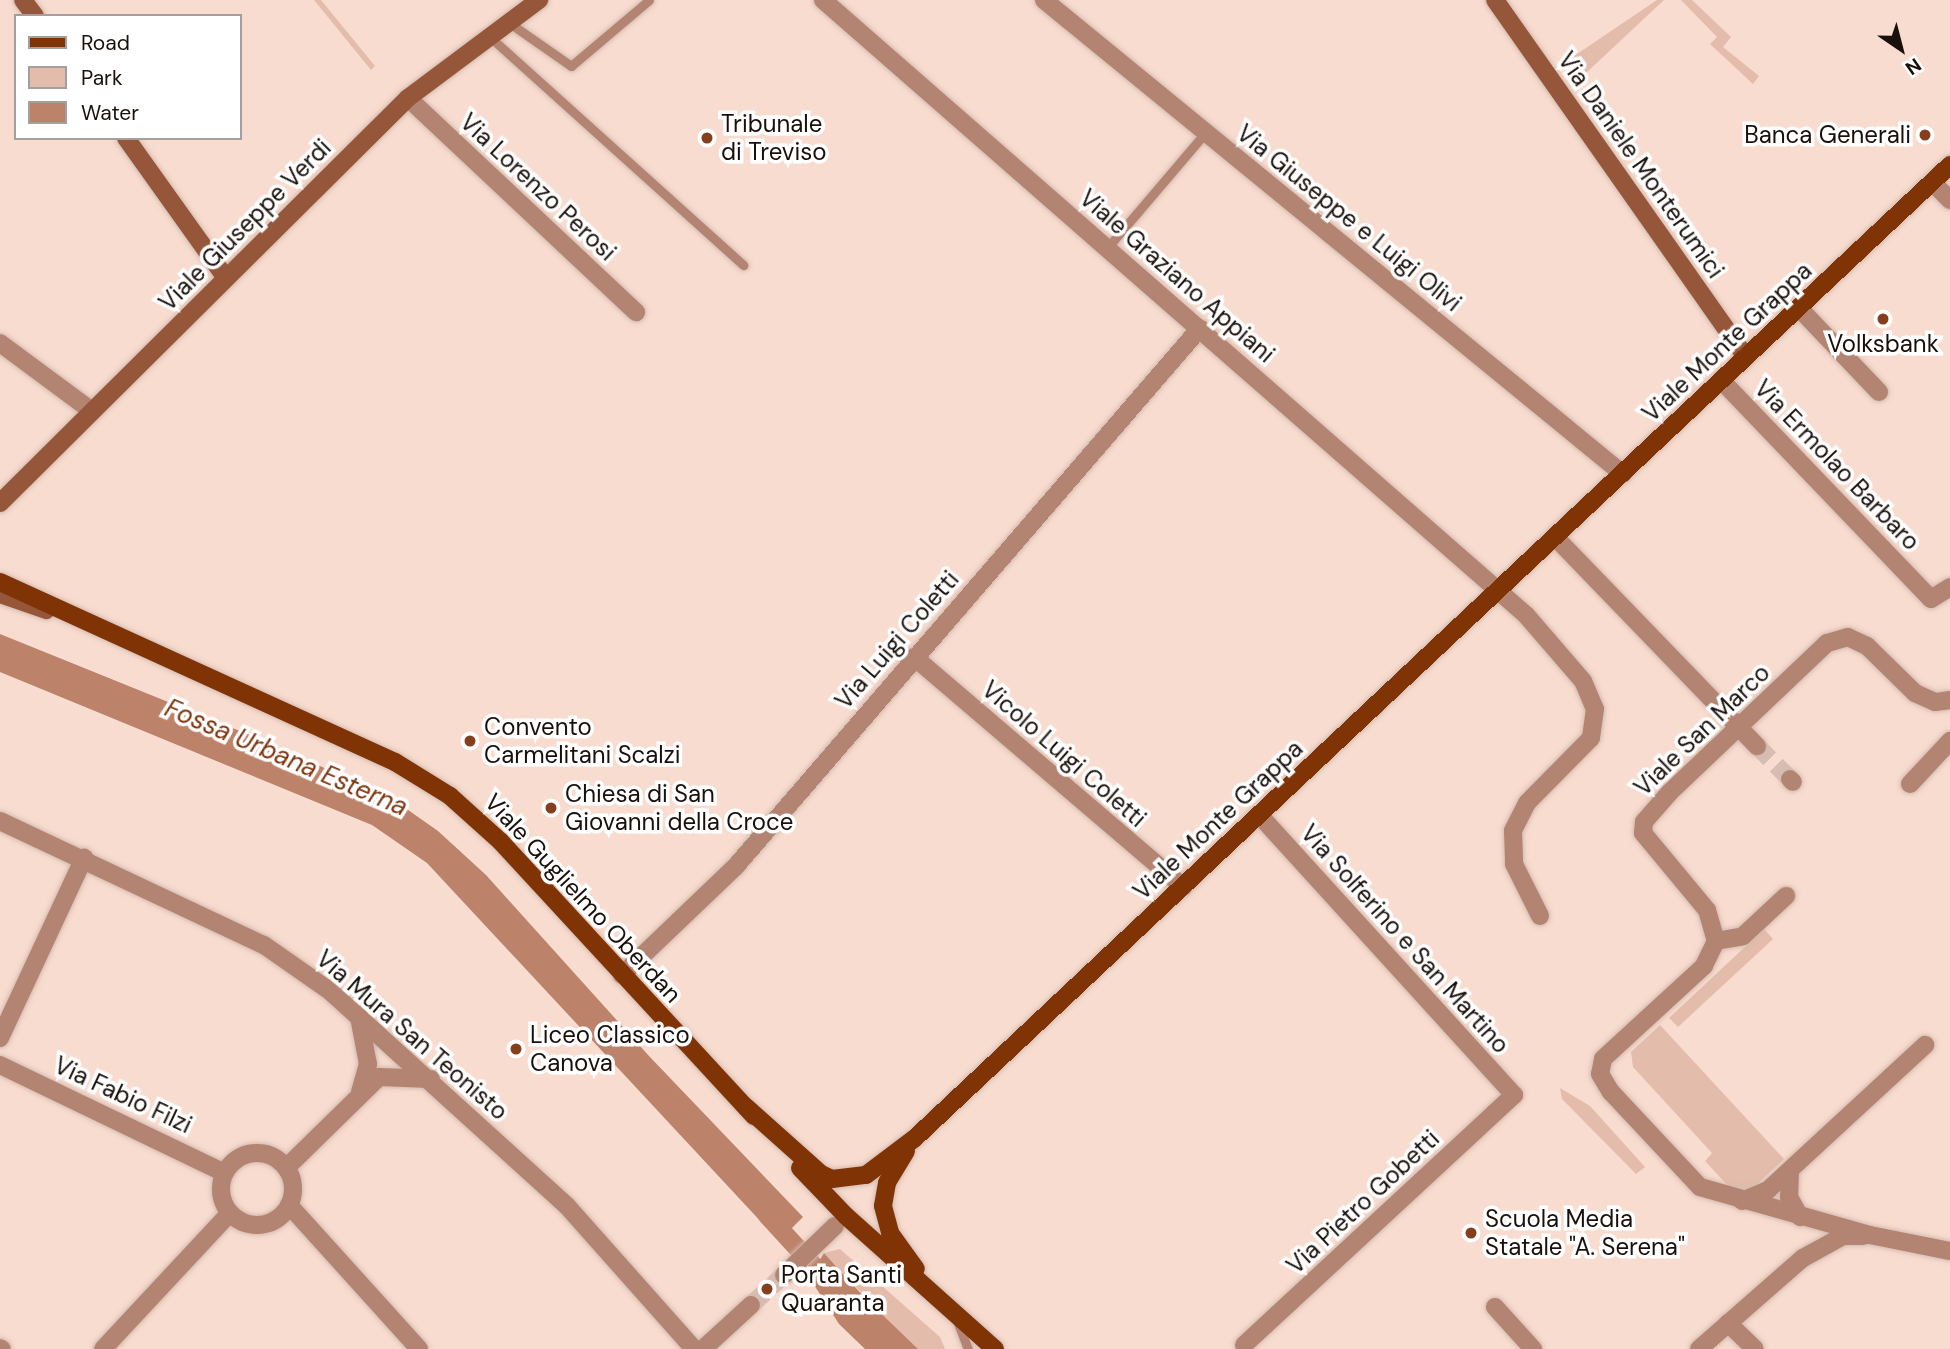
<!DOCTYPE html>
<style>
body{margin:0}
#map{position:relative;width:1950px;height:1349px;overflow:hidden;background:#f8dccf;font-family:"DM Sans",sans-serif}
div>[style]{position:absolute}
.green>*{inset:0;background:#e3bcab}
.water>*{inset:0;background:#bc836a}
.canal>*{height:19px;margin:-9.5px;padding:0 9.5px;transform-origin:9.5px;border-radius:9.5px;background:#bc836a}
.street-tunnel>*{height:18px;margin-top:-9px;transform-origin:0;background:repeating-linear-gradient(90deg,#d7bdb2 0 18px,transparent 0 27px)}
.roads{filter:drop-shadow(0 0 2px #d4bbb0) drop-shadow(0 0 2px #d4bbb0)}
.lane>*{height:9px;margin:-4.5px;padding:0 4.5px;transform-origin:4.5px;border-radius:4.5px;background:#b28471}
.street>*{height:18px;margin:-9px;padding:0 9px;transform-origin:9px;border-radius:9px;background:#b28471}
.street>.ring{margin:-9px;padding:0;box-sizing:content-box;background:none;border:18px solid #b28471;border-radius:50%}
.secondary>*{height:18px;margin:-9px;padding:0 9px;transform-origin:9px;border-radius:9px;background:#965639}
.primary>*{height:18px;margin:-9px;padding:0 9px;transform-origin:9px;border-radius:9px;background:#803305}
.dots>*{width:19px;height:19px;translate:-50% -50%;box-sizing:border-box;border:4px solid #fff;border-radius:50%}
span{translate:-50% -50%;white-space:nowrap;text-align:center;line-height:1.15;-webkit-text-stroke:7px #fff;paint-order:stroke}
.poi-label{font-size:24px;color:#19100c}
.left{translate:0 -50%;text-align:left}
.right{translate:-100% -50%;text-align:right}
.street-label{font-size:24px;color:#19100c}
.water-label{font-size:26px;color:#7e3712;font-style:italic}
.legend{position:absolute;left:14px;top:14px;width:228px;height:126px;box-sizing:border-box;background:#fff;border:2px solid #a39f9e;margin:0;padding:9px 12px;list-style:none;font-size:21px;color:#19100c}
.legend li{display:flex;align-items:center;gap:14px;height:35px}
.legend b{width:35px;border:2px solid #a39f9e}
.north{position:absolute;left:1866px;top:14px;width:70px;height:70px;-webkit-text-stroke:5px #fff;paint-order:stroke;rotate:145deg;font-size:19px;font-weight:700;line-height:28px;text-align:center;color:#19100c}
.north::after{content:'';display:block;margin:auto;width:24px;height:32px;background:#19100c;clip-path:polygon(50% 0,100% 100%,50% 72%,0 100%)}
</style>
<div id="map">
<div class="green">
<i style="clip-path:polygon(314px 0,321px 0,375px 66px,371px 70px)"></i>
<i style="clip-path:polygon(1657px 0,1664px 0,1586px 73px,1574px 56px)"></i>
<i style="clip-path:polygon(1681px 0,1692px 0,1731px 37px,1723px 47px,1759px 76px,1753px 84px,1710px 44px,1717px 37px)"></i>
<i style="clip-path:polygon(1764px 929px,1773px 939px,1678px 1027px,1669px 1018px)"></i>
<i style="clip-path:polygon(1660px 1025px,1784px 1159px,1752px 1189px,1737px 1192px,1730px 1188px,1705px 1161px,1712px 1153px,1633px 1067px,1631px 1052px)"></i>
<i style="clip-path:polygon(1560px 1088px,1590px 1106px,1645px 1167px,1636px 1174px,1562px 1099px)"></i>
<i style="clip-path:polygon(840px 1249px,940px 1337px,945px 1349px,918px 1349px,890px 1323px,824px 1253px)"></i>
</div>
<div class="water">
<i style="clip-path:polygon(0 634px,260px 739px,391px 798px,438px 831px,486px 875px,649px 1056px,803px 1217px,779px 1241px,427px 863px,372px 825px,0 672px)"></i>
<i style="clip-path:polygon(824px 1253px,866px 1299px,918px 1349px,865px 1349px,839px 1324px,809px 1277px)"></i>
</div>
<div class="canal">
<i style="left:767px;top:1215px;width:96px;rotate:47.5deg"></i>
</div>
<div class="street-tunnel">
<i style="left:1757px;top:746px;width:47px;rotate:45deg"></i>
<i style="left:751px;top:1305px;width:45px;rotate:-42.3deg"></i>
</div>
<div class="roads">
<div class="lane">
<i style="left:508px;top:22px;width:77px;rotate:34.9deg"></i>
<i style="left:571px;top:66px;width:102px;rotate:-40.2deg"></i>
<i style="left:490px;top:37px;width:341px;rotate:42deg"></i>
<i style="left:1108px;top:247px;width:151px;rotate:-49.6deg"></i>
<i style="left:956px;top:1318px;width:33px;rotate:69deg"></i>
</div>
<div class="street">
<i style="left:823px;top:0;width:934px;rotate:41.18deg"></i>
<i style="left:1526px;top:615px;width:87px;rotate:49.2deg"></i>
<i style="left:1583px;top:681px;width:30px;rotate:67deg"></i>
<i style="left:1595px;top:709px;width:29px;rotate:98deg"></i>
<i style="left:1591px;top:738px;width:91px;rotate:134.6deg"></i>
<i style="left:1527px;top:803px;width:31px;rotate:117deg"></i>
<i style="left:1513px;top:831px;width:33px;rotate:88deg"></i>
<i style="left:1514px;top:864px;width:58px;rotate:63.4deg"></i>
<i style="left:1044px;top:0;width:748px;rotate:39.31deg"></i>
<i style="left:408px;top:98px;width:313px;rotate:43.2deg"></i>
<i style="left:1934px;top:184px;width:23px;rotate:45deg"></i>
<i style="left:1799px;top:308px;width:116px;rotate:46.4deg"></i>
<i style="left:0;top:343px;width:114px;rotate:36.5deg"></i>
<i style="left:1721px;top:380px;width:303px;rotate:46.2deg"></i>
<i style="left:1931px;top:599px;width:22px;rotate:-32deg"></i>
<i style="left:1555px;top:537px;width:291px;rotate:46deg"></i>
<i style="left:914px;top:657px;width:354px;rotate:40.5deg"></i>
<i style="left:1950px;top:700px;width:15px;rotate:172deg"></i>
<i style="left:1935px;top:702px;width:22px;rotate:-156deg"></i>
<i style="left:1915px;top:693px;width:67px;rotate:-135.6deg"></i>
<i style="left:1867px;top:646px;width:21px;rotate:-155deg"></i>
<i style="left:1848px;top:637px;width:22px;rotate:164deg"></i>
<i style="left:1827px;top:643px;width:216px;rotate:136.5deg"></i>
<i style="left:1670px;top:792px;width:40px;rotate:131deg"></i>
<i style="left:1644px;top:822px;width:11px;rotate:95deg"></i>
<i style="left:1643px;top:833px;width:100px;rotate:50.3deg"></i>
<i style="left:1707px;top:910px;width:32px;rotate:74deg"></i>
<i style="left:1716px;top:941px;width:28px;rotate:116deg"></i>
<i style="left:1704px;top:966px;width:137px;rotate:137.4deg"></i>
<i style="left:1603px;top:1059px;width:15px;rotate:101deg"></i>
<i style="left:1600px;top:1074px;width:21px;rotate:59deg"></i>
<i style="left:1611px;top:1092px;width:130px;rotate:46.9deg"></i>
<i style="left:1700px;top:1187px;width:177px;rotate:15.8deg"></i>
<i style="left:1870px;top:1235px;width:82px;rotate:11.3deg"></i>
<i style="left:1790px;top:779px;width:4px;rotate:45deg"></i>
<i style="left:1910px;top:784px;width:59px;rotate:-47.1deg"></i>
<i style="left:0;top:821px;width:292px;rotate:25.2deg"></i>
<i style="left:264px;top:945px;width:82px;rotate:35deg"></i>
<i style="left:331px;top:992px;width:319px;rotate:42.2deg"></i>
<i style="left:567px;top:1206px;width:191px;rotate:48.4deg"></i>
<i style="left:1716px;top:941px;width:27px;rotate:-10deg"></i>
<i style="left:1743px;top:936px;width:59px;rotate:-42.9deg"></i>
<i style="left:622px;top:975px;width:158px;rotate:-43.7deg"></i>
<i style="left:736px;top:866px;width:710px;rotate:-49.22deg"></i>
<i style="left:359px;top:1017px;width:48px;rotate:79.2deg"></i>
<i style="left:368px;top:1064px;width:29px;rotate:106deg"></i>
<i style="left:0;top:1038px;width:199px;rotate:-65deg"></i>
<i style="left:0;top:1065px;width:249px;rotate:25.7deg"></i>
<i class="ring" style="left:221px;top:1153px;width:54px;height:54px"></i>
<i style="left:286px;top:1168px;width:130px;rotate:-44.4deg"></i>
<i style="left:379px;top:1077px;width:52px;rotate:2.2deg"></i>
<i style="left:1790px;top:1171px;width:26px;rotate:92deg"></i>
<i style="left:1789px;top:1197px;width:23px;rotate:61deg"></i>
<i style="left:1742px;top:1201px;width:28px;rotate:-23deg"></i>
<i style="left:1768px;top:1190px;width:214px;rotate:-42.7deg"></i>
<i style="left:289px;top:1205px;width:194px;rotate:47.9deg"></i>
<i style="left:784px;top:1275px;width:71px;rotate:-43.9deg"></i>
<i style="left:1495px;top:1307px;width:57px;rotate:47.9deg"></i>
<i style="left:1728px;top:1323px;width:37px;rotate:44deg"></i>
<i style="left:1244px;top:1345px;width:368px;rotate:-42.8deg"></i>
<i style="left:1514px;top:1095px;width:379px;rotate:-132.3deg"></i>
<i style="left:0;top:1348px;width:2px;rotate:27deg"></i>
<i style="left:103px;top:1349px;width:185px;rotate:-47deg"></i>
<i style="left:703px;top:1349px;width:65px;rotate:-42.5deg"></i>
<i style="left:1699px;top:1349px;width:138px;rotate:-41.2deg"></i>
<i style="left:1803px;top:1258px;width:46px;rotate:-28.8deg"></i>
<i style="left:1843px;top:1236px;width:20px"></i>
</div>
<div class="secondary">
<i style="left:23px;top:0;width:20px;rotate:53deg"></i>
<i style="left:1495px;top:0;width:436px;rotate:54.9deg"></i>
<i style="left:126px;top:138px;width:172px;rotate:54.5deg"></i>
<i style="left:0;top:503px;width:575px;rotate:-44.79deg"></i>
<i style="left:408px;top:98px;width:164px;rotate:-36.8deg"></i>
<i style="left:0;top:594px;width:49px;rotate:19.2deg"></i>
</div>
<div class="primary">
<i style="left:0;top:582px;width:434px;rotate:24.5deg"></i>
<i style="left:395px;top:762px;width:65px;rotate:31.7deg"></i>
<i style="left:450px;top:796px;width:69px;rotate:42deg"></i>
<i style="left:501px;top:842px;width:373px;rotate:47.3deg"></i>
<i style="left:746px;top:1107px;width:101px;rotate:41.8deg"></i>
<i style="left:821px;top:1174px;width:12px;rotate:24deg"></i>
<i style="left:832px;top:1179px;width:34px;rotate:-7deg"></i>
<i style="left:866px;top:1175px;width:61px;rotate:-37.1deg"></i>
<i style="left:915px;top:1138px;width:1421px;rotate:-43.23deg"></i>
<i style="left:906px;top:1151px;width:37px;rotate:121deg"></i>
<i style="left:887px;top:1183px;width:23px;rotate:100deg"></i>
<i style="left:883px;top:1206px;width:28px;rotate:75deg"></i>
<i style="left:890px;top:1233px;width:44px;rotate:54.2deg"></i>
<i style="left:800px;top:1168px;width:66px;rotate:46.2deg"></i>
<i style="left:846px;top:1216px;width:200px;rotate:41.8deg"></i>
</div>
</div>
<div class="dots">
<i style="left:1925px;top:135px;background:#853f1c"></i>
<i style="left:707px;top:138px;background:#853f1c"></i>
<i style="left:1883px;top:319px;background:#853f1c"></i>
<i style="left:470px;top:741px;background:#853f1c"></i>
<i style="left:551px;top:808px;background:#853f1c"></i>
<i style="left:516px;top:1049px;background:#853f1c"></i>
<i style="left:1471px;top:1233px;background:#853f1c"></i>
<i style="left:767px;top:1289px;background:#853f1c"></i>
</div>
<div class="poi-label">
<span class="left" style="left:721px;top:138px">Tribunale<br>di Treviso</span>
<span class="right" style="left:1911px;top:135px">Banca Generali</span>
<span style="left:1883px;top:344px">Volksbank</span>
<span class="left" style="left:484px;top:741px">Convento<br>Carmelitani Scalzi</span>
<span class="left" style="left:565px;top:808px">Chiesa di San<br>Giovanni della Croce</span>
<span class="left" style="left:530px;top:1049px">Liceo Classico<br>Canova</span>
<span class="left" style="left:1485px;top:1233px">Scuola Media<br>Statale "A. Serena"</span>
<span class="left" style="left:781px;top:1289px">Porta Santi<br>Quaranta</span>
</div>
<div class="street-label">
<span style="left:1641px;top:165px;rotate:55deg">Via Daniele Monterumici</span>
<span style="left:538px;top:187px;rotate:43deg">Via Lorenzo Perosi</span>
<span style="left:1349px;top:218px;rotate:39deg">Via Giuseppe e Luigi Olivi</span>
<span style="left:245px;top:225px;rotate:-45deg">Viale Giuseppe Verdi</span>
<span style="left:1177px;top:276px;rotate:41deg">Viale Graziano Appiani</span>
<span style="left:1727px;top:342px;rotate:-43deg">Viale Monte Grappa</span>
<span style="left:1837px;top:465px;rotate:46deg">Via Ermolao Barbaro</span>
<span style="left:897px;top:640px;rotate:-49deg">Via Luigi Coletti</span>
<span style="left:1702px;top:730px;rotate:-44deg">Viale San Marco</span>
<span style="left:1064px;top:754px;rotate:41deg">Vicolo Luigi Coletti</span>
<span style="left:1218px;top:820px;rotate:-43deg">Viale Monte Grappa</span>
<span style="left:583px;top:898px;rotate:47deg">Viale Guglielmo Oberdan</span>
<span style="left:1405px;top:939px;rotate:48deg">Via Solferino e San Martino</span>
<span style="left:412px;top:1035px;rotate:41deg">Via Mura San Teonisto</span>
<span style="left:123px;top:1095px;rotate:25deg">Via Fabio Filzi</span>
<span style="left:1363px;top:1202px;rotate:-43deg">Via Pietro Gobetti</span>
</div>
<div class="water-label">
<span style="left:286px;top:758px;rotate:23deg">Fossa Urbana Esterna</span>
</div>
<ul class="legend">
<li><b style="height:9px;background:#803305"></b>Road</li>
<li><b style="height:19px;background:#e3bcab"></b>Park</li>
<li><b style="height:19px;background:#bc836a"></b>Water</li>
</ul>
<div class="north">N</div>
</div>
